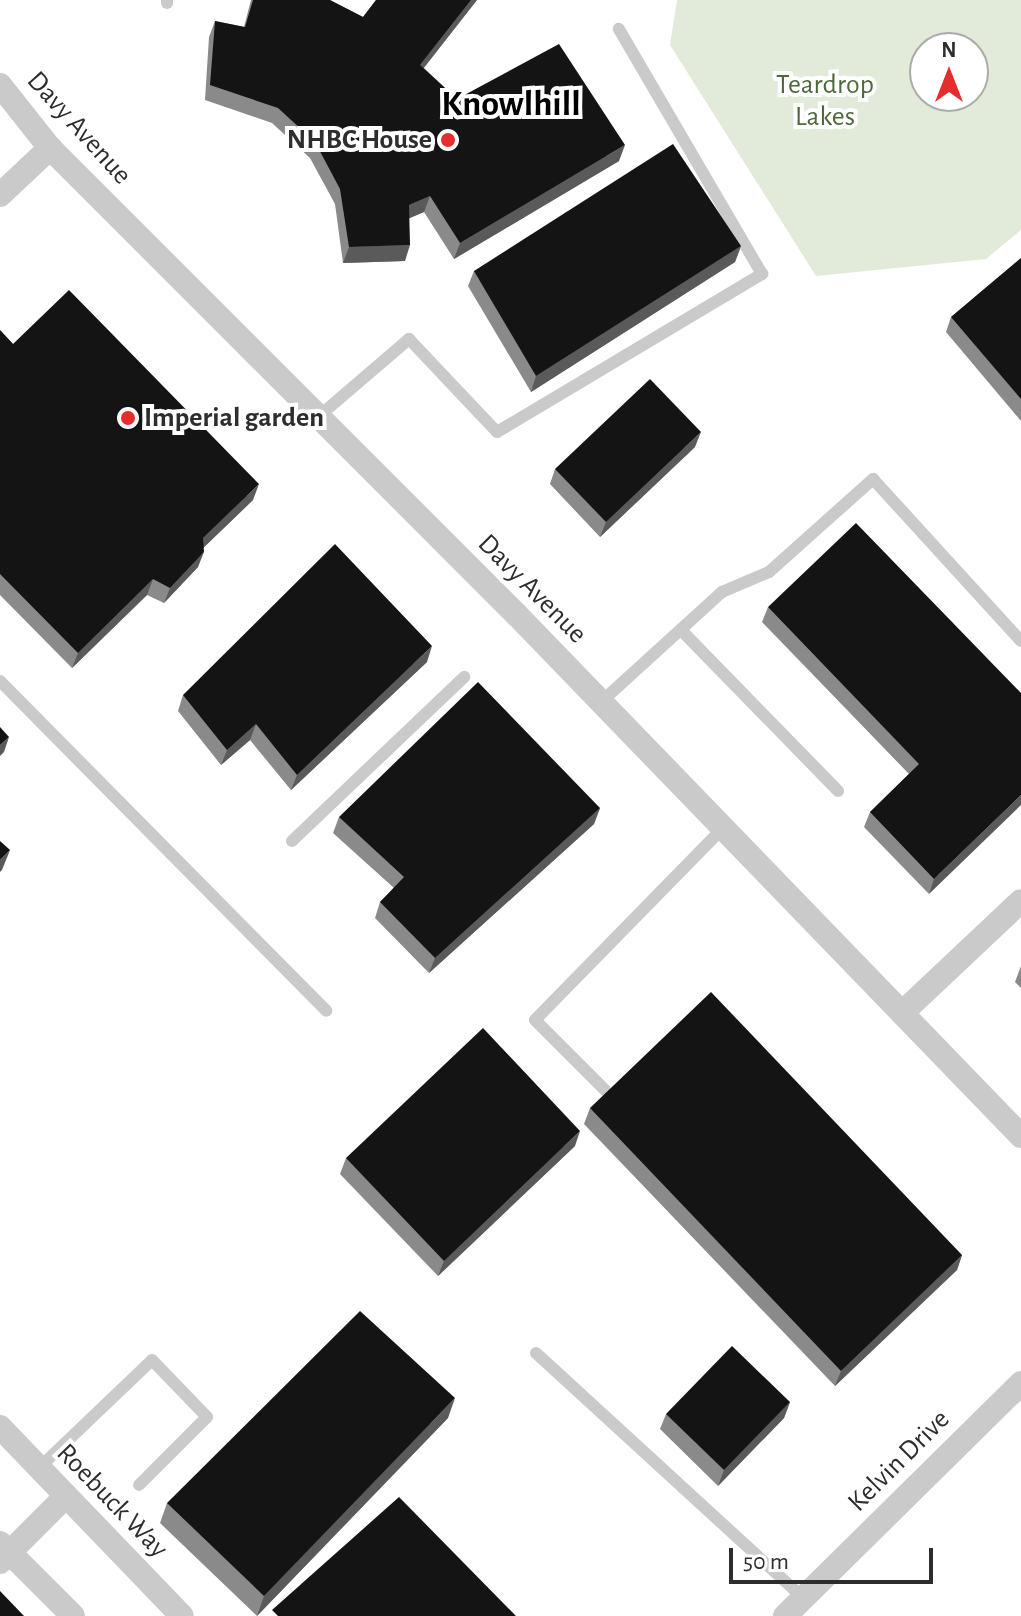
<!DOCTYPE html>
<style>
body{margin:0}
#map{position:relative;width:1021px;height:1616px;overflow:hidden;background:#fff;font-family:"Alegreya Sans",sans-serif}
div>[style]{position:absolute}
.green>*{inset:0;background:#e2ebda}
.service>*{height:12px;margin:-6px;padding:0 6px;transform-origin:6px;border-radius:6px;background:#cacaca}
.minor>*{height:24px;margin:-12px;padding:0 12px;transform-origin:12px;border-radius:12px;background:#cacaca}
.wall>*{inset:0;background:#8a8a8a}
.shaded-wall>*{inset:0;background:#5a5a5a}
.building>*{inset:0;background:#141414}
.dots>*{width:22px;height:22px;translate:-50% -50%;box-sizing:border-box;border:4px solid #fff;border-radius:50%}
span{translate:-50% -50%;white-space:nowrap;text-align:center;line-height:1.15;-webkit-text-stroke:8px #fff;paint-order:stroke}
.park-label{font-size:28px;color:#4d693a}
.street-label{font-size:28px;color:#2d2d2d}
.poi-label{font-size:28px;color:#2d2d2d;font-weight:700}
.right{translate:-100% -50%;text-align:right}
.left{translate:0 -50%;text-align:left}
.district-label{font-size:36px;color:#000;font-weight:700}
.north{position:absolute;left:909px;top:32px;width:80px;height:80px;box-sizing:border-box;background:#fff;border:2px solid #ababab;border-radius:50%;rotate:0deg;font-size:22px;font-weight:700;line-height:32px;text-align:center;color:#2d2d2d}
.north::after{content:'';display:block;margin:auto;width:28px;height:36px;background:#e62d2d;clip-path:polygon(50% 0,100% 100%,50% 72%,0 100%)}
.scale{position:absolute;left:729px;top:1548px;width:204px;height:36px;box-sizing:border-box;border:4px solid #2d2d2d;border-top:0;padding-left:10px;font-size:24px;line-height:28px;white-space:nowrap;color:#2d2d2d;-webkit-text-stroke:6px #fff;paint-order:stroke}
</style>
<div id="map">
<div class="green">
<i style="clip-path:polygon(evenodd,677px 0,1021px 0,1021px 230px,986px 259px,816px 276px,670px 45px,677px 0,925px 48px,973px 48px,973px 96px,925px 96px,925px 48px)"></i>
</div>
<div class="service">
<i style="left:167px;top:3px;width:3px;rotate:-90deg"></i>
<i style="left:318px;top:417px;width:120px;rotate:-40.6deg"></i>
<i style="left:409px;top:339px;width:128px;rotate:46.6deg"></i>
<i style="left:497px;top:432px;width:309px;rotate:-30.8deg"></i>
<i style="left:762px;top:274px;width:284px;rotate:-120.3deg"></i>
<i style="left:681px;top:630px;width:225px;rotate:45.7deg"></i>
<i style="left:0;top:681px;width:464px;rotate:45.3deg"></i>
<i style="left:601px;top:702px;width:164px;rotate:-42.3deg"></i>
<i style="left:722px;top:592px;width:51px;rotate:-23.1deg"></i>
<i style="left:769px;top:572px;width:140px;rotate:-41.8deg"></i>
<i style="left:873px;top:479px;width:219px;rotate:47.6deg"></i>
<i style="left:292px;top:841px;width:238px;rotate:-43.6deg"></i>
<i style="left:605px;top:1090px;width:99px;rotate:-135deg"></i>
<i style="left:535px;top:1020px;width:269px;rotate:-45.6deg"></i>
<i style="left:536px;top:1353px;width:362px;rotate:42.5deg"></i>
<i style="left:39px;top:1468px;width:156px;rotate:-43.7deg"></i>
<i style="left:152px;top:1360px;width:79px;rotate:46deg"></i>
<i style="left:207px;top:1417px;width:96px;rotate:135deg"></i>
</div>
<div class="minor">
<i style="left:0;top:85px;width:80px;rotate:51.6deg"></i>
<i style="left:50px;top:148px;width:660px;rotate:45deg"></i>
<i style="left:517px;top:615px;width:725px;rotate:45.95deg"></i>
<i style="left:0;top:195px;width:69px;rotate:-43.2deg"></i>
<i style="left:902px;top:1013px;width:163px;rotate:-43.3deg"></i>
<i style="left:0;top:1427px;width:262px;rotate:46.1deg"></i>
<i style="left:0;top:1543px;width:103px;rotate:45deg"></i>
<i style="left:0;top:1562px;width:93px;rotate:-45deg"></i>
<i style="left:785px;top:1616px;width:332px;rotate:-44.6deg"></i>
</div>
<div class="wall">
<i style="clip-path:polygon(251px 0,330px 0,363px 17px,376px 0,477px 0,424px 68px,457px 99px,619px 161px,454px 259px,424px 212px,409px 218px,405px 261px,343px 263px,335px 204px,310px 158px,272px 123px,205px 100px,209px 37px,215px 21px,244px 27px)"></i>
<i style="clip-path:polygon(741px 246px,735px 262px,531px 392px,468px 286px,474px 271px)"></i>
<i style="clip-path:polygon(1021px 258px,1021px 421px,946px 332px,951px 317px)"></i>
<i style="clip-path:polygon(0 330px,13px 344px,253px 500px,203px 548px,198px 567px,164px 603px,147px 595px,72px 668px,0 595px)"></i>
<i style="clip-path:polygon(695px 447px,600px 537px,550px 484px,555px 469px)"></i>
<i style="clip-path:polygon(768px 607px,1021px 693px,929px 894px,864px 827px,870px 812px,909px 774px,762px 622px)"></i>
<i style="clip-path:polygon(427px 662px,291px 790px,250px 740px,221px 765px,178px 711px,183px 695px)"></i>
<i style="clip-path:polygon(600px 808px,594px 824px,429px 973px,375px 918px,380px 902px,394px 888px,333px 833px,339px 817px)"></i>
<i style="clip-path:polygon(1021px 966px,1021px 988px,1015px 982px)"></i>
<i style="clip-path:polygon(590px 1108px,962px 1255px,957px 1270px,835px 1386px,584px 1124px)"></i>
<i style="clip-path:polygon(575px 1146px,438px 1276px,340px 1174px,346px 1158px)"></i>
<i style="clip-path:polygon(790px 1402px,784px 1418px,718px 1486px,660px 1429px,666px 1414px)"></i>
<i style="clip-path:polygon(448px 1418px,257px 1616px,160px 1523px,167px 1503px)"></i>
</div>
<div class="shaded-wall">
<i style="clip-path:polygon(471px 0,477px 0,414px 80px,420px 65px)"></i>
<i style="clip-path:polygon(625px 145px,619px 161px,454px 259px,460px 243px)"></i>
<i style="clip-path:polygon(430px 196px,424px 212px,403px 221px,409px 205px)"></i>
<i style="clip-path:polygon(410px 245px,405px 261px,343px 263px,349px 247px)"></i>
<i style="clip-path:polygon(741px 246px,735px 262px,531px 392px,536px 376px)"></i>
<i style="clip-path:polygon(701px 432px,695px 447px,600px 537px,606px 522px)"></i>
<i style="clip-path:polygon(259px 484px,253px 500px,197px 554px,203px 538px)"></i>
<i style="clip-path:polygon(204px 552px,198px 567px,164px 603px,170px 588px)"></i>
<i style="clip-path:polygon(153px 579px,147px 595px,72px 668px,78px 653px)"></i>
<i style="clip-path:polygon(432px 646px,427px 662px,291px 790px,297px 775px)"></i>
<i style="clip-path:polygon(256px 724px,250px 740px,221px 765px,227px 750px)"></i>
<i style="clip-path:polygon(9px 737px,4px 752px,0 756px,0 745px)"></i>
<i style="clip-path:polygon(1021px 795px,1021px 805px,929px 894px,934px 879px)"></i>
<i style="clip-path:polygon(600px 808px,594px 824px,429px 973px,435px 958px)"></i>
<i style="clip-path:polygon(10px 850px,2px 870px,0 872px,0 860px)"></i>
<i style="clip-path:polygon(580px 1131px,575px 1146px,438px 1276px,444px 1261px)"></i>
<i style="clip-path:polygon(962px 1255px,957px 1270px,835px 1386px,841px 1371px)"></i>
<i style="clip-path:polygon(455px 1398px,448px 1418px,257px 1616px,264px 1596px)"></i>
<i style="clip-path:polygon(790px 1402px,784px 1418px,718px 1486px,724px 1470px)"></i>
</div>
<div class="building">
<i style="clip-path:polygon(253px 0,330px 0,363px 17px,376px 0,471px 0,420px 65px,457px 99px,559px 44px,625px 145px,460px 243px,430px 196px,409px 205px,410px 245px,349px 247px,340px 189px,315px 142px,278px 108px,210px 85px,215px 21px,245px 27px)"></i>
<i style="clip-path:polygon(673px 144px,741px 246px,536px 376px,474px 271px)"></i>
<i style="clip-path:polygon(1021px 258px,1021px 399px,951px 317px)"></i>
<i style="clip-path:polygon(69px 290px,259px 484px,203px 538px,204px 552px,170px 588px,153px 579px,78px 653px,0 574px,0 330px,13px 344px)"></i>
<i style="clip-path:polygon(650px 379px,701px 432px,606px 522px,555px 469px)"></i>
<i style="clip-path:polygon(856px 523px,1021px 693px,1021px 795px,934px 879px,870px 812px,919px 764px,768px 607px)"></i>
<i style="clip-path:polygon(335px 544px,432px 646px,297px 775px,256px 724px,227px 750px,183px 695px)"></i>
<i style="clip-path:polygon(478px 682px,600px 808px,435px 958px,380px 902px,404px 877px,339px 817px)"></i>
<i style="clip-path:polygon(0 727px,9px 737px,0 745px)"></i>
<i style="clip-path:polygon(0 841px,10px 850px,0 860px)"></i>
<i style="clip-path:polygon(711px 992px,962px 1255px,841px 1371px,590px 1108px)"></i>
<i style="clip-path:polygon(483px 1028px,580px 1131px,444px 1261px,346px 1158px)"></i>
<i style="clip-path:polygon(360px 1311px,455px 1398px,264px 1596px,167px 1503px)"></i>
<i style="clip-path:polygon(732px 1346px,790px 1402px,724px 1470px,666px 1414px)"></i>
<i style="clip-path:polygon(399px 1497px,516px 1616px,278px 1616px,272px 1610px)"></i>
<i style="clip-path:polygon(0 1591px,24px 1616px,0 1616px)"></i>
</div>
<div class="dots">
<i style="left:448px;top:140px;background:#e62d2d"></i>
<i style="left:128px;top:418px;background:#e62d2d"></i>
</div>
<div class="park-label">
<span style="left:825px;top:101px">Teardrop<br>Lakes</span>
</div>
<div class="street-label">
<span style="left:79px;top:128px;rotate:48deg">Davy Avenue</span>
<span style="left:532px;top:589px;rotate:45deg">Davy Avenue</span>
<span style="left:899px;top:1461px;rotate:-45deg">Kelvin Drive</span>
<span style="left:112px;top:1501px;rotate:46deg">Roebuck Way</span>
</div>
<div class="poi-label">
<span class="right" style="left:432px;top:140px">NHBC House</span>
<span class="left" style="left:144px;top:418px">Imperial garden</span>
</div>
<div class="district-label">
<span style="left:511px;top:105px">Knowlhill</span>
</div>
<div class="north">N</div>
<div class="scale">50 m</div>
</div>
